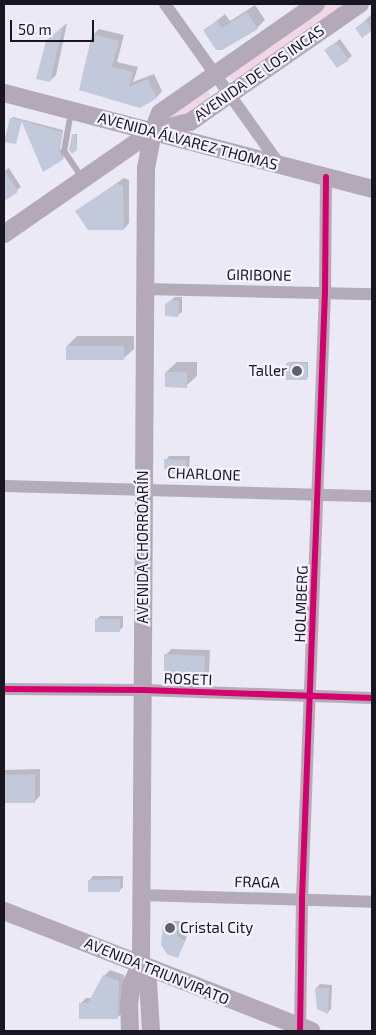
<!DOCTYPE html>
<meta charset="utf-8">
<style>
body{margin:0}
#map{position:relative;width:376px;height:1035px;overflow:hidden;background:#eae9f5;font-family:"Exo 2",sans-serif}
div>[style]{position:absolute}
.green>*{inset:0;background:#f1d7e5}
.shadow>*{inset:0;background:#0003}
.building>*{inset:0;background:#c1c9da}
.service>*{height:6px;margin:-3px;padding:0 3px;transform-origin:3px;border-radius:3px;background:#b4abb9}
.minor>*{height:12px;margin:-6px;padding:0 6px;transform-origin:6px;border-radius:6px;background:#b4abb9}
.secondary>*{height:18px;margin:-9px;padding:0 9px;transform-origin:9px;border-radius:9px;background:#b3a9b9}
.cycleway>*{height:6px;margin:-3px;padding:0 3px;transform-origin:3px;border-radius:3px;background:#d6006c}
.dots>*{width:14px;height:14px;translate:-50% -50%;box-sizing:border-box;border:2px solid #f3f2fe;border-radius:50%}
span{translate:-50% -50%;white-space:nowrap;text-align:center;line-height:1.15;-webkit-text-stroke:4.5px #f3f2fe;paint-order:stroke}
.street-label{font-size:15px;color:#181721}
.poi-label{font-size:15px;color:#181721}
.right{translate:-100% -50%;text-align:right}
.left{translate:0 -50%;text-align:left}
.frame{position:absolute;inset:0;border:5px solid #181721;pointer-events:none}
.scale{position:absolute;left:10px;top:20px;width:84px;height:22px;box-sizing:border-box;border:2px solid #181721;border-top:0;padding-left:6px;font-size:15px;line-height:18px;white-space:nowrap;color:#181721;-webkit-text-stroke:4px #f3f2fe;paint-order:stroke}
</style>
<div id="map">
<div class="green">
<i style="clip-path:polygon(324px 4px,349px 4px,241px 78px,232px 80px,229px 78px,228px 74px)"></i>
<i style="clip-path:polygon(207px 89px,210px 94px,209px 99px,178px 121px,172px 120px,169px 115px)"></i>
</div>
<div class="shadow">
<i style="clip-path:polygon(255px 5px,265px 20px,257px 28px,205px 30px,225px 14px,230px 21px)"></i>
<i style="clip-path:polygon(372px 14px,372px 29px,362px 36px,357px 28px)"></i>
<i style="clip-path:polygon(67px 23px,56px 75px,50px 81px,54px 35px)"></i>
<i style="clip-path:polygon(99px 29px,124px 35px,117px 62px,138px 67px,133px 82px,154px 74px,162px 91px,157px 97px,140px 107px,80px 89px,93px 35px)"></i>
<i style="clip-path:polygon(340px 39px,352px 56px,348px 59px,326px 50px)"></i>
<i style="clip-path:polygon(13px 117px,63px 130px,60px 149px,64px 157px,44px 171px,22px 120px,16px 143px,11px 119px)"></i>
<i style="clip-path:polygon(75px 134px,77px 134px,77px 149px,73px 135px)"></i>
<i style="clip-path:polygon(9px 168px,21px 187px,5px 198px,4px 171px)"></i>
<i style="clip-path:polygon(124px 178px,129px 180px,129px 223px,124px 229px,77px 211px)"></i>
<i style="clip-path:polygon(175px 297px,182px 297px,182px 312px,178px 315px,170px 301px)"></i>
<i style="clip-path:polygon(77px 336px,134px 336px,134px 349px,123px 359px,67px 346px)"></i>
<i style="clip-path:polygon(177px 362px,197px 362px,197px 376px,186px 386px,166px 372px)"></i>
<i style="clip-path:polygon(289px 362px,308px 362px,308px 377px,306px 379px,287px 364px)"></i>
<i style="clip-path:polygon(169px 456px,190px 456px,189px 469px,186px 473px,166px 460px)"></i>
<i style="clip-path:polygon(100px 616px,123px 616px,123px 627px,119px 631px,96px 620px)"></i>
<i style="clip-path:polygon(171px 649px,210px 650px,209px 672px,204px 677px,166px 655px)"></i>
<i style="clip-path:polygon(40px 769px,40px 796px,34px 802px,4px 802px,4px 770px)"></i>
<i style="clip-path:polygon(93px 876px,123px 876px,123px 887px,120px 890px,90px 880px)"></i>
<i style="clip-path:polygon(167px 921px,180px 921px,180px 932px,187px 937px,178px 956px,164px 924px)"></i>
<i style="clip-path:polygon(110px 970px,124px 975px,123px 1012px,118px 1017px,80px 1004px,86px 998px,92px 998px,104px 976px)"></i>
<i style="clip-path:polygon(320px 984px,332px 985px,331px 1009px,328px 1012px,316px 988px)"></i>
</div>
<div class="building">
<i style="clip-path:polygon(247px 12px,258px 29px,222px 50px,216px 50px,203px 30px,217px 21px,222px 28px)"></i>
<i style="clip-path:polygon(366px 21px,372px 31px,362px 38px,355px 28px)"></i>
<i style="clip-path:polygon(63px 26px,50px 82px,36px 79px,46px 41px)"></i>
<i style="clip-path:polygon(92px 34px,119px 41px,112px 67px,133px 72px,129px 87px,148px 79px,157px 98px,140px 108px,79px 90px)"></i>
<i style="clip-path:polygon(336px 42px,349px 60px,337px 68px,324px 50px)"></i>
<i style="clip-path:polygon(10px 118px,21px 120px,16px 144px,4px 142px)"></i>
<i style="clip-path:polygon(21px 120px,62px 132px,59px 151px,64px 159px,43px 172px)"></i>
<i style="clip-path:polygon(72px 134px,76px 135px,77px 150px,72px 154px,69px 150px)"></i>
<i style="clip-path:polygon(4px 169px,18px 192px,4px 201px)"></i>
<i style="clip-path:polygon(117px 183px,123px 186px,124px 230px,88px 230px,75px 211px)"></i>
<i style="clip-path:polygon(171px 300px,179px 301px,178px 317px,165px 316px,165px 304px)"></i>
<i style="clip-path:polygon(66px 346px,124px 346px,124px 360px,66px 360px)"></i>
<i style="clip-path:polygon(286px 363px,307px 363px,307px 380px,286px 380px)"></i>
<i style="clip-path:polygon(165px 372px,187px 372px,187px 388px,165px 387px)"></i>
<i style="clip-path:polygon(164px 459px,186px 460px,186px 474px,170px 473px,164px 468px)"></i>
<i style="clip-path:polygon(95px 619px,120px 619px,120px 632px,95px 632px)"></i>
<i style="clip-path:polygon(164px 654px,205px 656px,204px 679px,164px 677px)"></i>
<i style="clip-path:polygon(35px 774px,35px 803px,4px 803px,4px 775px)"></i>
<i style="clip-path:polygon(120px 879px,120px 892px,88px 892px,88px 880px)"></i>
<i style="clip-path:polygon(163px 924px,177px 924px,177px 936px,185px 941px,178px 958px,167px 954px,161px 945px)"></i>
<i style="clip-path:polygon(103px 975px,119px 981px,118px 1019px,79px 1019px,79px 1003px,88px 1003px)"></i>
<i style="clip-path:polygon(315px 988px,329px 988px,328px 1014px,317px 1009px)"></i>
</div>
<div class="service">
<i style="left:71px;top:112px;width:40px;rotate:100deg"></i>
<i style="left:64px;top:151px;width:32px;rotate:56deg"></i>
</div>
<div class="minor">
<i style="left:165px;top:4px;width:198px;rotate:54.5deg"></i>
<i style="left:144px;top:289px;width:228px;rotate:1.3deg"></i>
<i style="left:4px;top:486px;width:368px;rotate:1.6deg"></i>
<i style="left:4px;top:689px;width:139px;rotate:0.4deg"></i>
<i style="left:143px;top:690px;width:229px;rotate:2deg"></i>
<i style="left:142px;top:895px;width:230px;rotate:1.7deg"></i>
<i style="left:300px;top:1031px;width:132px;rotate:-89.1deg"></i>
<i style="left:302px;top:899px;width:607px;rotate:-87.83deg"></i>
<i style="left:325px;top:292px;width:115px;rotate:-89.5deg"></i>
</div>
<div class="secondary">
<i style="left:4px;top:93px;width:380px;rotate:14.6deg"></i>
<i style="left:4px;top:234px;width:181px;rotate:-34.7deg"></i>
<i style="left:153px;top:131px;width:38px;rotate:-14deg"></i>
<i style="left:190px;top:122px;width:207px;rotate:-34.8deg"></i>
<i style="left:4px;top:911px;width:330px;rotate:21.3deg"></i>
<i style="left:130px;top:1031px;width:27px;rotate:-92deg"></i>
<i style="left:129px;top:1004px;width:21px;rotate:-82deg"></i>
<i style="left:132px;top:983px;width:21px;rotate:-65deg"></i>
<i style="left:151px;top:1031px;width:49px;rotate:-93.5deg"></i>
<i style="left:148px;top:982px;width:19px;rotate:-111deg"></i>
<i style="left:141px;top:964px;width:796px;rotate:-89.64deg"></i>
<i style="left:146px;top:168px;width:38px;rotate:-79deg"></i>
<i style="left:153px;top:131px;width:19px;rotate:-69deg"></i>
<i style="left:160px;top:113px;width:190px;rotate:-34.9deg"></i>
</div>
<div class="cycleway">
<i style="left:4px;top:689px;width:139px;rotate:0.4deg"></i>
<i style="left:143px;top:690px;width:229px;rotate:2deg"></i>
<i style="left:300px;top:1031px;width:132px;rotate:-89.1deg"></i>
<i style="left:302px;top:899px;width:607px;rotate:-87.83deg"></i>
<i style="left:325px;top:292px;width:115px;rotate:-89.5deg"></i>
</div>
<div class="dots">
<i style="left:297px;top:371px;background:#62606b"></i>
<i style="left:170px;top:928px;background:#62606b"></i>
</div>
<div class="street-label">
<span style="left:259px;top:73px;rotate:-35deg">AVENIDA DE LOS INCAS</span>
<span style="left:188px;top:141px;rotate:15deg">AVENIDA ÁLVAREZ THOMAS</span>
<span style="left:259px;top:275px;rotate:1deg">GIRIBONE</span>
<span style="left:204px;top:474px;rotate:2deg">CHARLONE</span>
<span style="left:143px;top:547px;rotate:-90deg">AVENIDA CHORROARÍN</span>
<span style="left:301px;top:604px;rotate:-88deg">HOLMBERG</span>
<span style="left:188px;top:679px;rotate:2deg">ROSETI</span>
<span style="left:257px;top:882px;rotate:1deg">FRAGA</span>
<span style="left:157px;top:971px;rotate:22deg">AVENIDA TRIUNVIRATO</span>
</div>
<div class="poi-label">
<span class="right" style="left:287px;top:371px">Taller</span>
<span class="left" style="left:180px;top:928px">Cristal City</span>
</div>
<div class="frame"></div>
<div class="scale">50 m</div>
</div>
